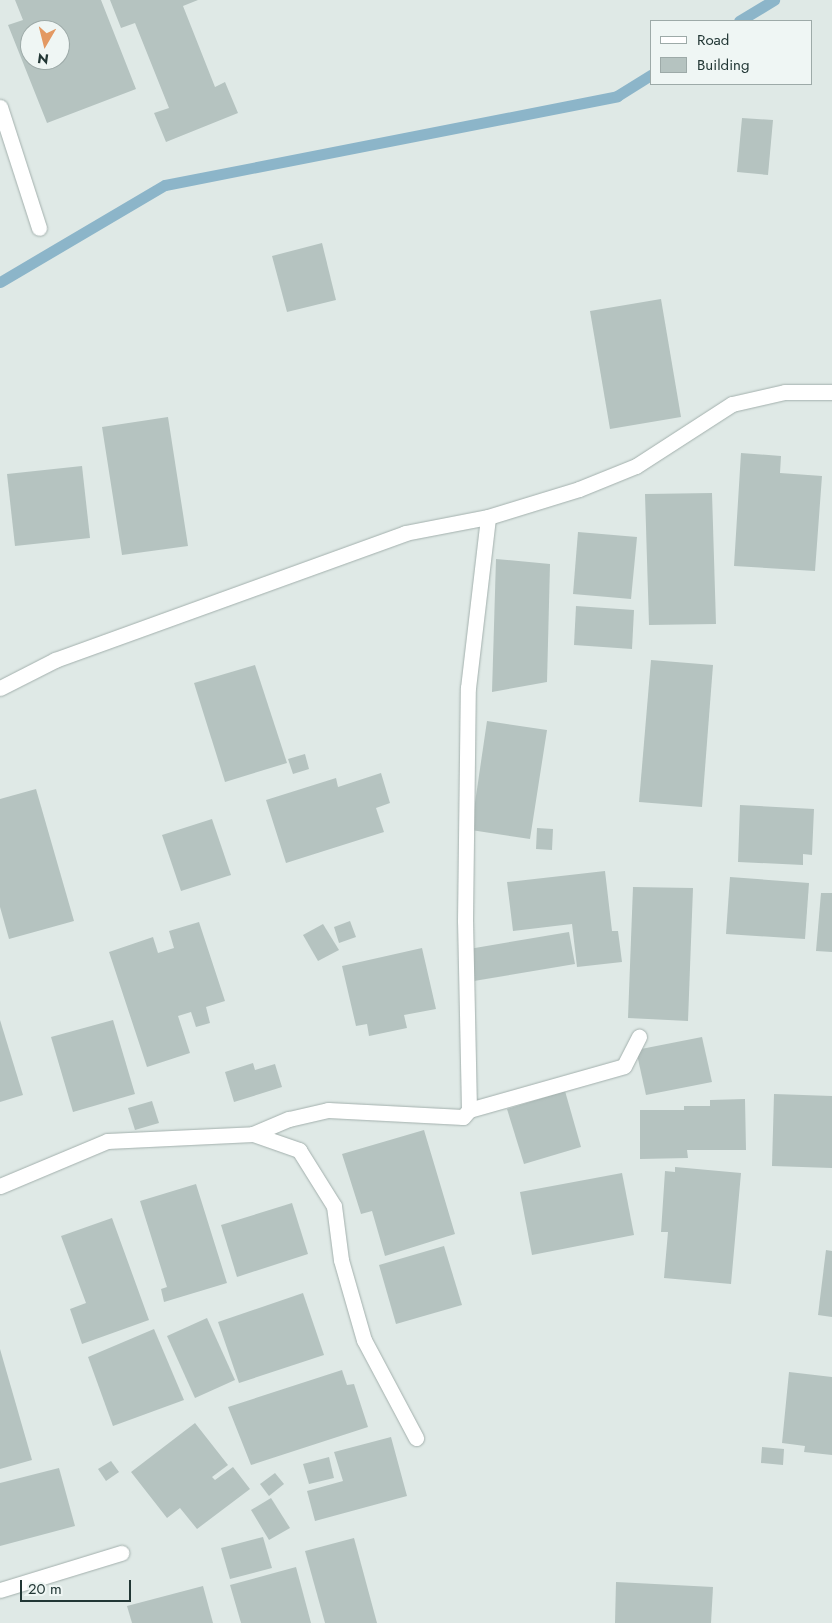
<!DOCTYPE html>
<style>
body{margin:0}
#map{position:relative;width:832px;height:1623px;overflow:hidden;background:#dfe9e6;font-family:Jost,sans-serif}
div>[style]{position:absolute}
.stream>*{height:11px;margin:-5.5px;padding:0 5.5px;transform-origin:5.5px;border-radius:5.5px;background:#8cb5c9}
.building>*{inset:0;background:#b5c3c0}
.roads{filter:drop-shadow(0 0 1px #a3b0ad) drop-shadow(0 0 1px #a3b0ad)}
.street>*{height:15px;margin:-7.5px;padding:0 7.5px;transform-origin:7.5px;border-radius:7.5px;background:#fff}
span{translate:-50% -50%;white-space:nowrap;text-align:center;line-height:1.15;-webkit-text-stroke:4px #eff6f4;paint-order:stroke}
.legend{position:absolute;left:650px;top:20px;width:162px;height:65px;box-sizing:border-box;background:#eff6f4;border:1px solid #9daaa8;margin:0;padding:6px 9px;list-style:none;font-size:15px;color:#223735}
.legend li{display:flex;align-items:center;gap:10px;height:25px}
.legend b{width:25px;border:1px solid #9daaa8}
.north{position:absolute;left:20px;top:20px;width:50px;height:50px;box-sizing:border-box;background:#eff6f4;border:1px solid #9daaa8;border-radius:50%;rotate:188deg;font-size:14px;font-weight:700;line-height:20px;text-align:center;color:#223735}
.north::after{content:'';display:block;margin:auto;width:18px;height:22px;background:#e39963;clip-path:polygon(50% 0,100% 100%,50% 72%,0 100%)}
.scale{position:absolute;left:20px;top:1580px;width:111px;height:22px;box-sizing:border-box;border:2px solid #223735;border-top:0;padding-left:6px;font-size:15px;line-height:18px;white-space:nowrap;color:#223735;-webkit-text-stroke:4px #eff6f4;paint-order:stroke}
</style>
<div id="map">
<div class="stream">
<i style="left:739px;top:21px;width:41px;rotate:-31deg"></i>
<i style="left:0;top:282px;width:191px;rotate:-30.5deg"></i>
<i style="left:165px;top:185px;width:461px;rotate:-11.1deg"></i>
<i style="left:617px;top:96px;width:40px;rotate:-32deg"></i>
</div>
<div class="building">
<i style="clip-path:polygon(evenodd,15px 0,101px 0,136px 89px,47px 123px,8px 25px,23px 20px,15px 0,30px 30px,60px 30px,60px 60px,30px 60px,30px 30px)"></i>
<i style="clip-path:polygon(110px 0,198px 0,183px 6px,215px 87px,225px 82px,238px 113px,166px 142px,154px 113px,169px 108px,135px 23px,121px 28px)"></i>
<i style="clip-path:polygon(742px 118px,773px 120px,768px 175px,737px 172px)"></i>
<i style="clip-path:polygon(322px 243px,336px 300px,287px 312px,272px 256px)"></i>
<i style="clip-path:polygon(661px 299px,681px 417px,610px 429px,590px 311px)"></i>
<i style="clip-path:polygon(168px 417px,188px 546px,122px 555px,102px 427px)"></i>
<i style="clip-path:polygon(741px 453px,781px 456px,780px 473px,822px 476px,815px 571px,734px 566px)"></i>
<i style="clip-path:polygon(82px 466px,90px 538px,15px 546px,7px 474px)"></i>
<i style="clip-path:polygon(712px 493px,716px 624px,649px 625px,645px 494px)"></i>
<i style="clip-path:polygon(578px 532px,637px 537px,631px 599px,573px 594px)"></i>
<i style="clip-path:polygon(496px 559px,550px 564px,547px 682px,492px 692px)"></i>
<i style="clip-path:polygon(576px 606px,634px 610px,632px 649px,574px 645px)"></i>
<i style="clip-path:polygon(651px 660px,713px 665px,702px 807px,639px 802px)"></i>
<i style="clip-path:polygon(255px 665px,287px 763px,225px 782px,194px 683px)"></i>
<i style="clip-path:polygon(487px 721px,547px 730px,530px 839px,471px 830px)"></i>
<i style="clip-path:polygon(305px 754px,309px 769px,293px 774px,288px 759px)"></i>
<i style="clip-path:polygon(381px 773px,390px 803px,376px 808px,384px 832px,286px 863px,266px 800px,336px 778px,338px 787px)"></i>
<i style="clip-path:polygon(36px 789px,74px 921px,9px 939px,0 907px,0 799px)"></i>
<i style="clip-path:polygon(740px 805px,814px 809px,812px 855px,803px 854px,803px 865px,738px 862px)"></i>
<i style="clip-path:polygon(212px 819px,231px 875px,181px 891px,162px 835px)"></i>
<i style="clip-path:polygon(537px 828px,553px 829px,552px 850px,536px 849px)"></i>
<i style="clip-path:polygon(605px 871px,612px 931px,618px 931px,622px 962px,577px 967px,572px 924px,513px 931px,507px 882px)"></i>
<i style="clip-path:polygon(730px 877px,809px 883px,805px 939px,726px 934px)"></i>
<i style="clip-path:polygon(633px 887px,693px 888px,688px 1021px,628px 1018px)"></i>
<i style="clip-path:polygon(821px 893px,832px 893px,832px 952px,816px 951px)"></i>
<i style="clip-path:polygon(350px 921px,356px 937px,339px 943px,334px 927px)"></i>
<i style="clip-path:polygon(199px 922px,225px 1001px,206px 1007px,210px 1023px,196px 1027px,191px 1012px,178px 1016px,190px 1053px,147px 1067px,109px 952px,153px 937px,158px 953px,174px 948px,169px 931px)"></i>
<i style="clip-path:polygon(323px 924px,339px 950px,318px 961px,303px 935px)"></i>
<i style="clip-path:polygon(569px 932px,575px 964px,474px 981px,469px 949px)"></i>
<i style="clip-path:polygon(422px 948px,436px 1009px,404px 1015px,407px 1028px,369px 1036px,367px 1024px,356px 1026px,342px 966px)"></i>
<i style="clip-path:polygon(0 1020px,23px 1095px,0 1102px)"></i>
<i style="clip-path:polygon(113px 1020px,135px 1094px,73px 1112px,51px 1037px)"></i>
<i style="clip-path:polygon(702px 1037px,712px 1082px,646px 1095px,636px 1050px)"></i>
<i style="clip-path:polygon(253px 1063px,255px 1070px,275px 1064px,282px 1087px,234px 1102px,225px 1072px)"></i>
<i style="clip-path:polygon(565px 1091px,581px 1147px,524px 1164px,507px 1109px)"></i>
<i style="clip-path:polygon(774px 1094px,832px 1096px,832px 1168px,772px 1166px)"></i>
<i style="clip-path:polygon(745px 1099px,746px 1150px,687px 1150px,688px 1158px,640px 1159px,640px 1110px,684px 1110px,684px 1106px,710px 1106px,710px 1100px)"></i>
<i style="clip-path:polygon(152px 1101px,159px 1123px,135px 1130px,128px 1108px)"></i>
<i style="clip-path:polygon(424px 1130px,455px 1234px,385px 1256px,372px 1211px,361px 1214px,342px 1154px)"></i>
<i style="clip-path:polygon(675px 1167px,741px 1173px,731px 1284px,664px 1278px,668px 1232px,661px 1232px,665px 1171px,675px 1172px)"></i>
<i style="clip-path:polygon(622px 1173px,634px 1235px,532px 1255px,520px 1192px)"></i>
<i style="clip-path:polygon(196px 1184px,227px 1283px,164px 1302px,161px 1289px,167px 1287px,140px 1201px)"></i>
<i style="clip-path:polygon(292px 1203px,308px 1254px,237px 1277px,221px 1225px)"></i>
<i style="clip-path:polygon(112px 1218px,149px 1320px,82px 1344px,70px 1309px,86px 1303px,61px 1236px)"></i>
<i style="clip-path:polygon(444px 1246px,462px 1305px,396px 1324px,379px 1265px)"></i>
<i style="clip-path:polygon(826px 1250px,832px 1251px,832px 1317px,818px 1315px)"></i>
<i style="clip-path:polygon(303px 1293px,324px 1355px,239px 1383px,218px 1322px)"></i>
<i style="clip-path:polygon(207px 1318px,235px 1380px,195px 1398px,167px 1336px)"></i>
<i style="clip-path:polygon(154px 1329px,184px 1400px,113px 1426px,88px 1357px)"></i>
<i style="clip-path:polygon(0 1349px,32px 1460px,0 1469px)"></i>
<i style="clip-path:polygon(342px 1370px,347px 1385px,354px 1384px,368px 1427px,251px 1465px,228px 1407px)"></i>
<i style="clip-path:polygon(789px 1372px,832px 1377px,832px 1455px,804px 1452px,805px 1446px,782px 1443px)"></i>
<i style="clip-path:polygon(195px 1423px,228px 1465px,212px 1477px,215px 1480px,233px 1467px,250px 1489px,197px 1529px,180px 1508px,167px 1518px,131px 1472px)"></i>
<i style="clip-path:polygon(391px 1437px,407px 1496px,315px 1521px,307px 1491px,343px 1481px,334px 1452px)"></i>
<i style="clip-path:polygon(762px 1447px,784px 1449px,783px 1465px,761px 1463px)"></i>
<i style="clip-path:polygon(329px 1457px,334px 1478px,309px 1484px,303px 1464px)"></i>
<i style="clip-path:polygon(111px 1461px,119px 1472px,106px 1481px,98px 1469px)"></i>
<i style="clip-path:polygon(59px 1468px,75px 1526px,0 1546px,0 1483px)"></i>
<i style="clip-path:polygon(275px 1473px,284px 1484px,269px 1496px,260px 1484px)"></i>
<i style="clip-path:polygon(271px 1498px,290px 1528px,269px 1540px,251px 1510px)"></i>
<i style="clip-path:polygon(263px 1537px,272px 1568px,230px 1579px,221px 1548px)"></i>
<i style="clip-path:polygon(354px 1538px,377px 1623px,325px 1623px,305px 1551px)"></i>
<i style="clip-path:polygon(296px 1567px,311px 1623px,241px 1623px,230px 1585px)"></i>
<i style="clip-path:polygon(616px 1582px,713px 1587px,711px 1623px,615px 1623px)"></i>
<i style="clip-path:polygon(203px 1586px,213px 1623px,132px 1623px,127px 1606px)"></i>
</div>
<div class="roads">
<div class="street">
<i style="left:0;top:107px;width:127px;rotate:72.1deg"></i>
<i style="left:0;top:688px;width:62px;rotate:-27deg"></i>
<i style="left:55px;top:660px;width:372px;rotate:-19.9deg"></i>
<i style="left:405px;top:533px;width:85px;rotate:-10.9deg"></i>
<i style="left:488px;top:517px;width:95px;rotate:-17.1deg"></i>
<i style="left:579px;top:489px;width:61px;rotate:-22deg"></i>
<i style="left:636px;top:466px;width:114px;rotate:-32.9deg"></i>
<i style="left:732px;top:404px;width:54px;rotate:-12.8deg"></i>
<i style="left:785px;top:392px;width:47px"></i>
<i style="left:469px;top:1110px;width:189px;rotate:-91.2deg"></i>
<i style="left:465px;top:921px;width:233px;rotate:-89.3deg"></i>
<i style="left:468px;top:688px;width:172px;rotate:-83.3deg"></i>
<i style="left:253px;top:1134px;width:39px;rotate:-23deg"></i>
<i style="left:289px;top:1119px;width:40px;rotate:-13deg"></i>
<i style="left:328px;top:1110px;width:135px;rotate:3deg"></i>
<i style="left:463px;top:1117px;width:9px;rotate:-49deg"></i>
<i style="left:469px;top:1110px;width:161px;rotate:-15.8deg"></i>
<i style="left:624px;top:1066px;width:33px;rotate:-63deg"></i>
<i style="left:0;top:1186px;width:116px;rotate:-22.8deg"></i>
<i style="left:107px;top:1141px;width:146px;rotate:-2.7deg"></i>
<i style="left:253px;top:1134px;width:49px;rotate:19.2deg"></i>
<i style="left:299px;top:1150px;width:66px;rotate:58deg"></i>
<i style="left:334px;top:1206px;width:54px;rotate:82.6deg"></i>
<i style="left:341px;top:1260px;width:83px;rotate:74deg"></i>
<i style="left:364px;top:1340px;width:111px;rotate:62deg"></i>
<i style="left:0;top:1590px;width:127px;rotate:-17deg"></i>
</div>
</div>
<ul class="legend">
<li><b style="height:6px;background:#fff"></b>Road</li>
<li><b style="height:14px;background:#b5c3c0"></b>Building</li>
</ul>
<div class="north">N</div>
<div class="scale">20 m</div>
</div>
